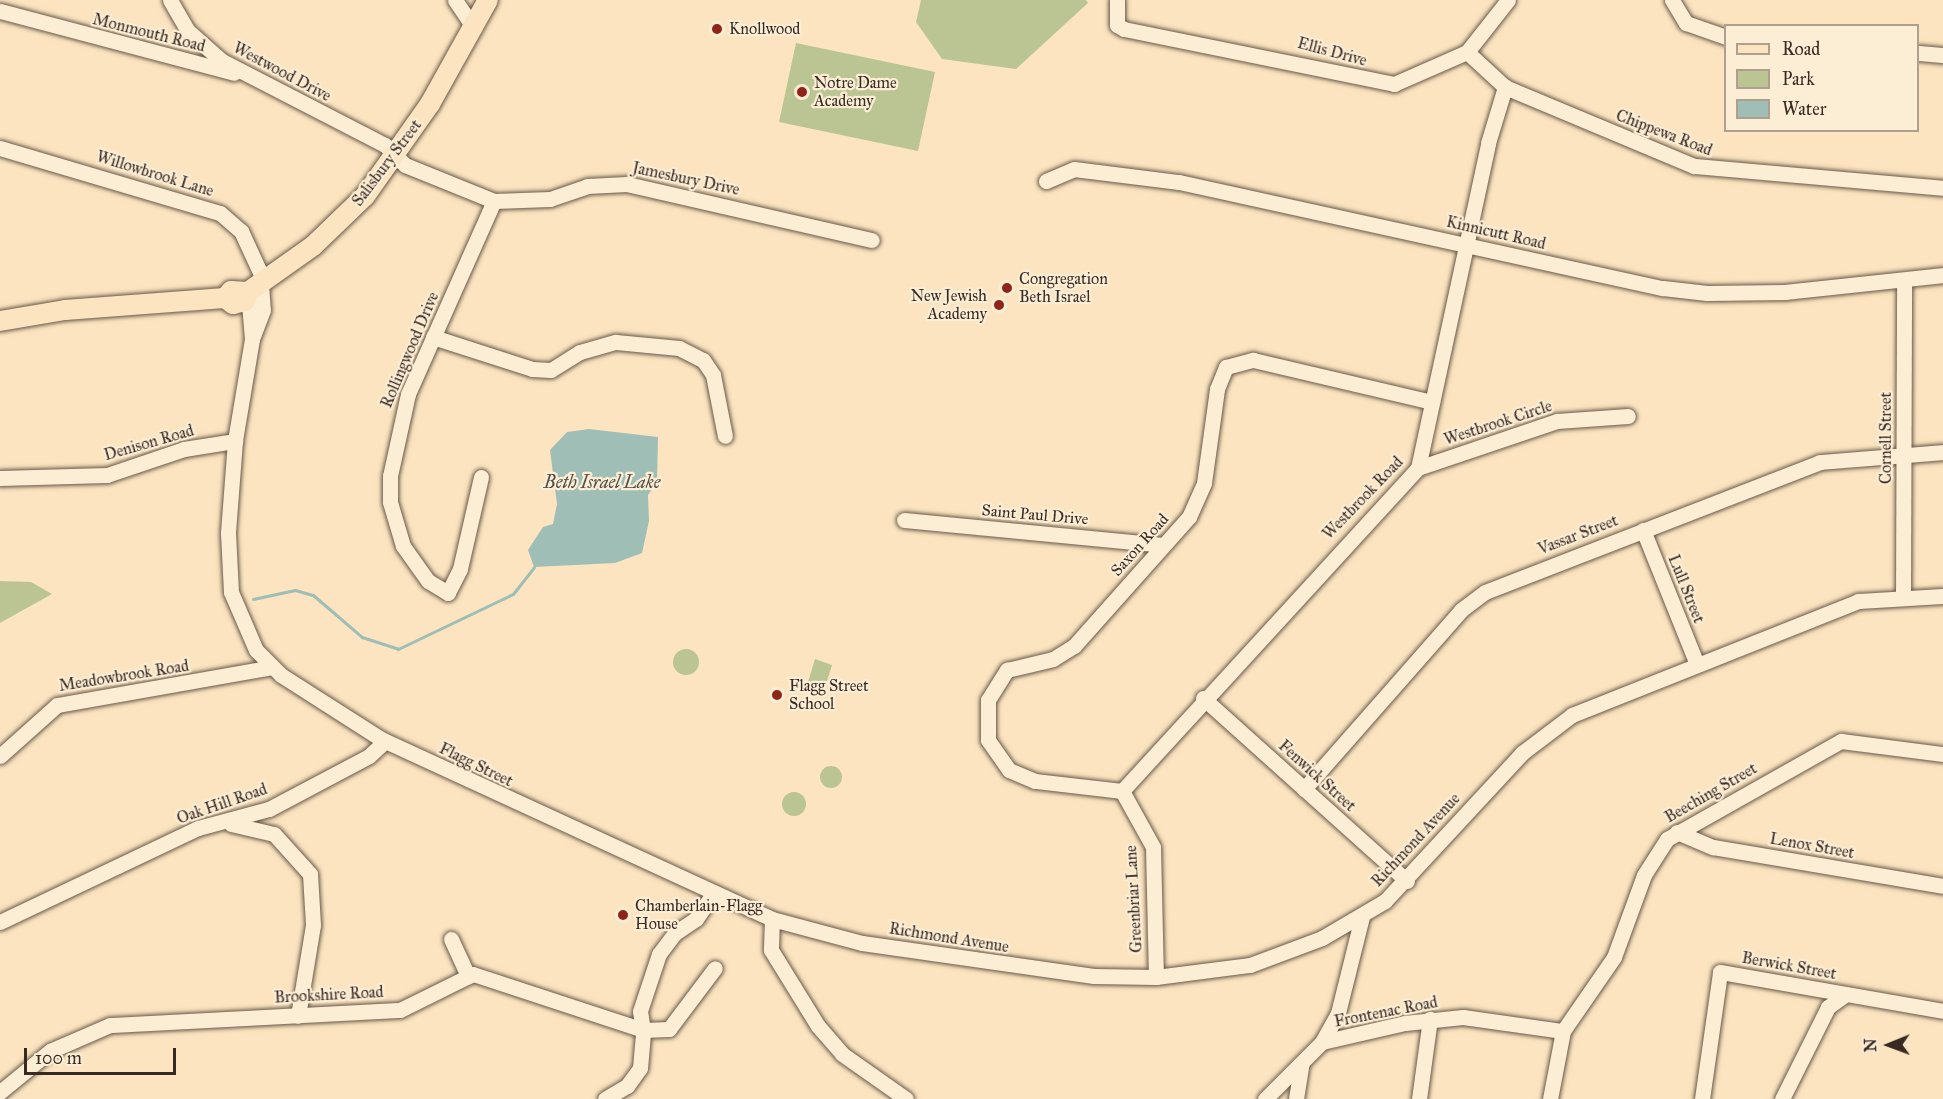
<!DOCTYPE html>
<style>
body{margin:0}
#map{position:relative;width:1943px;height:1099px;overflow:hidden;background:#fbe4bf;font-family:"IM FELL Great Primer",serif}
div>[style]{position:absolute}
.green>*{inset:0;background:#bbc594}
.round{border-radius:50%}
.water>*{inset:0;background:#9fbeb5}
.stream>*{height:3px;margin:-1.5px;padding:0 1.5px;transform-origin:1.5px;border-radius:1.5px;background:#9fbeb5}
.roads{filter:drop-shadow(0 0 2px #69584a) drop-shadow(0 0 2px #69584a)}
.minor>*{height:15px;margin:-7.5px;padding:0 7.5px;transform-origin:7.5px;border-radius:7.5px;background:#fcedd5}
.major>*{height:20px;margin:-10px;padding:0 10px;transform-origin:10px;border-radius:10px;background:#fbe4bf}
.dots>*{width:16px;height:16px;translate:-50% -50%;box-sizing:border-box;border:3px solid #fcedd5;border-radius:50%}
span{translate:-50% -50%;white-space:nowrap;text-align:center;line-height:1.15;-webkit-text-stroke:4.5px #fcedd5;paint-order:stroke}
.poi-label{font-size:16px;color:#382923}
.left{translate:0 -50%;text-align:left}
.right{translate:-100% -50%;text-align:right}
.street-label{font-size:16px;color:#382923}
.water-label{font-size:18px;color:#524e48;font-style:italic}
.legend{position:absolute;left:1724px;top:24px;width:195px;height:108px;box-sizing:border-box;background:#fcedd5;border:2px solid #ae9f8e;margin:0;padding:8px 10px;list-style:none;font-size:18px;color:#382923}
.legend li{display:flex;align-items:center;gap:12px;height:30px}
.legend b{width:30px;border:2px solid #ae9f8e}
.north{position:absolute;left:1859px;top:1015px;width:60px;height:60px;-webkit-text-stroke:4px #fcedd5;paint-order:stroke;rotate:269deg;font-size:16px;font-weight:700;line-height:24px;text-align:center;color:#382923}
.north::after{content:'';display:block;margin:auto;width:21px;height:27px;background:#382923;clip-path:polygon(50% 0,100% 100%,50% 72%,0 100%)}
.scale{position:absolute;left:24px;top:1048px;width:152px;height:27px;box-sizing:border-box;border:3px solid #382923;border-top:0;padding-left:8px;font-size:18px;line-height:21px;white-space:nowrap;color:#382923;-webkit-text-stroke:4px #fcedd5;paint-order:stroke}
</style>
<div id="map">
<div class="green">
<i style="clip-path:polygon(921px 0,1086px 0,1088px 3px,1016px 69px,942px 59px,916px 22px)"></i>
<i style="clip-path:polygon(796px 43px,935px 72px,918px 151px,779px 122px)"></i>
<i style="clip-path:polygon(0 581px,31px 582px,52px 594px,0 623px)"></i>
<i class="round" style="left:673px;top:649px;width:26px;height:26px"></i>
<i style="clip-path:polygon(815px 659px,832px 665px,822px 697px,805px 692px)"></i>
<i class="round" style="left:820px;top:766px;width:22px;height:22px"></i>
<i class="round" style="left:782px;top:792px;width:24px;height:24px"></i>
</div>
<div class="water">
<i style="clip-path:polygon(589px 429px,658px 437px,657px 482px,648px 495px,649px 521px,642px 553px,615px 563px,534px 567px,528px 550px,543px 527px,553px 524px,557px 504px,550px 450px,567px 432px)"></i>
</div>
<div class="stream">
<i style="left:253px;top:599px;width:43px;rotate:-12.1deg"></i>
<i style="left:295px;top:590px;width:19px;rotate:16deg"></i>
<i style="left:313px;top:595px;width:65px;rotate:40.6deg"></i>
<i style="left:362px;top:637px;width:38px;rotate:18deg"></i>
<i style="left:398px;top:649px;width:127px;rotate:-25.6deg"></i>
<i style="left:513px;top:594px;width:34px;rotate:-52deg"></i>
</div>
<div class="roads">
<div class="minor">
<i style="left:170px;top:0;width:36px;rotate:60deg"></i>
<i style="left:188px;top:31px;width:45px;rotate:41.4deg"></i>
<i style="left:222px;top:61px;width:183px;rotate:27.3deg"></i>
<i style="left:385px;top:145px;width:28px;rotate:45deg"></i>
<i style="left:405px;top:165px;width:96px;rotate:22deg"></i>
<i style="left:494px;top:201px;width:56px;rotate:-2deg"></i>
<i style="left:550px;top:199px;width:39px;rotate:-19deg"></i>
<i style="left:587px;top:186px;width:40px;rotate:-2.9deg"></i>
<i style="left:627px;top:184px;width:251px;rotate:12.9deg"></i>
<i style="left:455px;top:0;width:34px;rotate:56deg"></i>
<i style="left:1117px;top:0;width:25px;rotate:90deg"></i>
<i style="left:1117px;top:25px;width:8px;rotate:30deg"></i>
<i style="left:1124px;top:29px;width:276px;rotate:11.5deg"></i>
<i style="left:1394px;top:84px;width:80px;rotate:-23.7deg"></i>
<i style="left:1467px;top:52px;width:66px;rotate:-51.7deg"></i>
<i style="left:1672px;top:0;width:27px;rotate:59deg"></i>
<i style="left:1686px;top:23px;width:42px;rotate:19.3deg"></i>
<i style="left:0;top:11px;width:242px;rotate:14.8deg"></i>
<i style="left:1467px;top:52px;width:52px;rotate:42.6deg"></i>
<i style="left:1505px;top:87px;width:205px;rotate:22.7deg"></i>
<i style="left:1694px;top:166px;width:250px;rotate:5deg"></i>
<i style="left:1918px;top:53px;width:25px;rotate:5deg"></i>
<i style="left:0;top:148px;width:229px;rotate:16.5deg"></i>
<i style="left:220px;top:213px;width:28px;rotate:41deg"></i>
<i style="left:241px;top:231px;width:55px;rotate:65.3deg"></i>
<i style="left:1046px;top:181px;width:30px;rotate:-23deg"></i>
<i style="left:1074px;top:169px;width:106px;rotate:7.1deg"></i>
<i style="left:1179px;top:182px;width:495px;rotate:12.4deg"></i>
<i style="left:1663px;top:288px;width:44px;rotate:6.5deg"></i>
<i style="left:1707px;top:293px;width:78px;rotate:-0.7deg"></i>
<i style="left:1785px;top:292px;width:159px;rotate:-6.1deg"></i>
<i style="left:261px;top:284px;width:26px;rotate:86deg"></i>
<i style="left:263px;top:310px;width:31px;rotate:111deg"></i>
<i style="left:252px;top:339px;width:103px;rotate:99.5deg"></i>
<i style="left:235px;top:441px;width:92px;rotate:94.4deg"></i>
<i style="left:228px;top:533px;width:59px;rotate:87.1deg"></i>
<i style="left:231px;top:592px;width:63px;rotate:66.7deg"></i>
<i style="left:256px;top:650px;width:35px;rotate:45deg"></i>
<i style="left:281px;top:675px;width:119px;rotate:32.6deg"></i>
<i style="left:381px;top:739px;width:430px;rotate:24.7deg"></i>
<i style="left:772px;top:919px;width:31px;rotate:92deg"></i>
<i style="left:771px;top:950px;width:89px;rotate:58.3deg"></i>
<i style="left:818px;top:1026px;width:37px;rotate:49deg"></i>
<i style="left:842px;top:1054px;width:78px;rotate:35.1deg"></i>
<i style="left:248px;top:292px;width:47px;rotate:85.1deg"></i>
<i style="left:433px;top:337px;width:104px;rotate:17.9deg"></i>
<i style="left:532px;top:369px;width:19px;rotate:3deg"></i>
<i style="left:551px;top:370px;width:34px;rotate:-32deg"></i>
<i style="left:580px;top:352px;width:37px;rotate:-16deg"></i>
<i style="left:616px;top:342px;width:63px;rotate:5.4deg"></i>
<i style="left:679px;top:348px;width:27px;rotate:27deg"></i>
<i style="left:703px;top:360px;width:18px;rotate:56deg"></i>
<i style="left:713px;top:375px;width:62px;rotate:78.9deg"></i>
<i style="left:1418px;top:468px;width:147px;rotate:-18.7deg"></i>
<i style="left:1557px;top:421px;width:71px;rotate:-4deg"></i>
<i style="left:481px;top:477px;width:94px;rotate:102.9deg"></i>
<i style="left:460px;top:569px;width:27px;rotate:117deg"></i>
<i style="left:448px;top:593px;width:23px;rotate:-149deg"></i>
<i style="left:428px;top:581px;width:43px;rotate:-125.5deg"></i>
<i style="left:403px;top:546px;width:46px;rotate:-106.5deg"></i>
<i style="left:390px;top:502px;width:26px;rotate:-90deg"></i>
<i style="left:390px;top:476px;width:84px;rotate:-77.6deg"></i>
<i style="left:408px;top:394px;width:211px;rotate:-66deg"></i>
<i style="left:0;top:478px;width:107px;rotate:-1.6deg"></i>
<i style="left:107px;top:475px;width:81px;rotate:-18.7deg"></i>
<i style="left:184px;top:449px;width:52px;rotate:-8.9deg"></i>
<i style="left:904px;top:520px;width:260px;rotate:5.5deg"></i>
<i style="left:1643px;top:530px;width:142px;rotate:68.1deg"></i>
<i style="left:1903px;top:596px;width:316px;rotate:-89.8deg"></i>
<i style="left:1203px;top:698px;width:274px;rotate:41.9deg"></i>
<i style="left:0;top:756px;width:76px;rotate:-41.8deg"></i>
<i style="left:57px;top:705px;width:218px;rotate:-10deg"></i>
<i style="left:1304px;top:789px;width:238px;rotate:-48.7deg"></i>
<i style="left:1461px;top:610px;width:30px;rotate:-37deg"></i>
<i style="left:1485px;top:592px;width:359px;rotate:-21.2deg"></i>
<i style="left:1820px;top:462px;width:123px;rotate:-4.6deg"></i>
<i style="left:1122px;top:791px;width:88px;rotate:-173.4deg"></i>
<i style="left:1035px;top:781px;width:28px;rotate:-157deg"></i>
<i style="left:1009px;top:770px;width:37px;rotate:-125deg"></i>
<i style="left:988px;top:740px;width:40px;rotate:-90deg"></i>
<i style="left:988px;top:700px;width:36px;rotate:-58deg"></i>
<i style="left:1007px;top:670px;width:47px;rotate:-13.4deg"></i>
<i style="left:1053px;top:659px;width:25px;rotate:-32deg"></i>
<i style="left:1074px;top:646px;width:173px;rotate:-48.3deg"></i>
<i style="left:1189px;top:517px;width:37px;rotate:-66deg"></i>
<i style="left:1204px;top:483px;width:95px;rotate:-82.1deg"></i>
<i style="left:1217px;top:389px;width:24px;rotate:-68deg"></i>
<i style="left:1226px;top:367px;width:28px;rotate:-15deg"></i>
<i style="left:1253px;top:360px;width:184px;rotate:13.2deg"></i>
<i style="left:1122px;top:791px;width:438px;rotate:-47.5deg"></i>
<i style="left:1418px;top:468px;width:332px;rotate:-77.8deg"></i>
<i style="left:1488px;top:143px;width:59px;rotate:-73.1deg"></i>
<i style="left:1122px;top:791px;width:64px;rotate:61deg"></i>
<i style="left:1153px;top:847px;width:130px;rotate:88.7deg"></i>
<i style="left:231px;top:824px;width:44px;rotate:13.1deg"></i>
<i style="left:274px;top:834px;width:54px;rotate:48deg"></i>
<i style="left:310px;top:874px;width:51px;rotate:86.6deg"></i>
<i style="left:313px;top:925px;width:92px;rotate:99.4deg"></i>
<i style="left:1677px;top:832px;width:39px;rotate:23deg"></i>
<i style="left:1713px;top:847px;width:233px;rotate:9.6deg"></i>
<i style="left:772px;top:919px;width:93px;rotate:14.9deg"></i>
<i style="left:862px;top:943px;width:234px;rotate:8.1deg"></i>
<i style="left:1094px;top:976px;width:62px;rotate:0.9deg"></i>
<i style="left:1156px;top:977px;width:95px;rotate:-7.3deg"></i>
<i style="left:1250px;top:965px;width:77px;rotate:-20.6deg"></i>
<i style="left:1322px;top:938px;width:73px;rotate:-30.4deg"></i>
<i style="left:1385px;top:901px;width:202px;rotate:-47.2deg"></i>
<i style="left:1522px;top:753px;width:63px;rotate:-37.2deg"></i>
<i style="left:1572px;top:715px;width:308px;rotate:-21.7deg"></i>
<i style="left:1858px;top:601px;width:85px;rotate:-3.4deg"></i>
<i style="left:0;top:922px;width:219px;rotate:-25.4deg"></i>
<i style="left:198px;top:828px;width:73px;rotate:-15deg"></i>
<i style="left:269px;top:809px;width:113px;rotate:-27.9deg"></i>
<i style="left:369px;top:756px;width:22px;rotate:-43deg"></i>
<i style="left:451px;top:939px;width:41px;rotate:65.3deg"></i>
<i style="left:1322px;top:1042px;width:85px;rotate:-12.9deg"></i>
<i style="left:1405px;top:1023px;width:58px;rotate:-5.9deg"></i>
<i style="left:1463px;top:1017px;width:101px;rotate:8deg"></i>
<i style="left:0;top:1092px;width:65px;rotate:-39.4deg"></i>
<i style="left:50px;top:1051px;width:65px;rotate:-23.4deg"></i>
<i style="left:110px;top:1025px;width:290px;rotate:-3deg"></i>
<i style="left:400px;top:1010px;width:81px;rotate:-26.3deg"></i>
<i style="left:473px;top:974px;width:179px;rotate:18.2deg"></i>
<i style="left:643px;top:1030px;width:19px;rotate:-99deg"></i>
<i style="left:640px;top:1011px;width:60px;rotate:-71.6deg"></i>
<i style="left:659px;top:954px;width:26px;rotate:-53deg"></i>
<i style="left:675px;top:933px;width:25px;rotate:-34deg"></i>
<i style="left:696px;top:919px;width:30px;rotate:-56deg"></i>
<i style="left:605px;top:1099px;width:26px;rotate:-31deg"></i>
<i style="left:627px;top:1086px;width:22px;rotate:-54deg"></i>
<i style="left:640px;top:1068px;width:38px;rotate:-85deg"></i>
<i style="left:643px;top:1030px;width:26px;rotate:-2deg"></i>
<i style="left:669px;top:1029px;width:76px;rotate:-53deg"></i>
<i style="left:1265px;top:1099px;width:81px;rotate:-45deg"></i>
<i style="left:1322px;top:1042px;width:33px;rotate:-61deg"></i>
<i style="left:1338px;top:1013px;width:99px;rotate:-76deg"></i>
<i style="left:1296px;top:1099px;width:36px;rotate:-81deg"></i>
<i style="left:1419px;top:1099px;width:81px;rotate:-82.2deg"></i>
<i style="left:1550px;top:1099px;width:69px;rotate:-79.2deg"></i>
<i style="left:1563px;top:1031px;width:90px;rotate:-55.4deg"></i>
<i style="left:1614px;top:957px;width:87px;rotate:-69.9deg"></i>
<i style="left:1644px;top:875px;width:43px;rotate:-57.4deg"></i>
<i style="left:1667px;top:839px;width:200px;rotate:-29.4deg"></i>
<i style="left:1841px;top:741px;width:103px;rotate:7.3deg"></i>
<i style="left:1702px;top:1099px;width:128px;rotate:-81.9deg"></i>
<i style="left:1720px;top:972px;width:226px;rotate:9.9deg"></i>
<i style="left:1782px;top:1099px;width:103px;rotate:-63.4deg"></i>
<i style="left:1828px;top:1007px;width:22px;rotate:-36deg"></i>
</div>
<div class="major">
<i style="left:248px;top:292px;width:80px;rotate:-35.3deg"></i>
<i style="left:313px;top:246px;width:72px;rotate:-43.9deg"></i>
<i style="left:365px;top:196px;width:113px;rotate:-54.8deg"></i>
<i style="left:430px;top:104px;width:119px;rotate:-60.9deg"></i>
<i style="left:0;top:321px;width:66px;rotate:-9.6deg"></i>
<i style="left:65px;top:310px;width:160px;rotate:-4.3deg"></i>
<i style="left:225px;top:298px;width:10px;rotate:37deg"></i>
<i style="left:233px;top:304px;width:12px;rotate:-14deg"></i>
<i style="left:245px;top:301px;width:9px;rotate:-72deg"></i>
<i style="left:248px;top:292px;width:17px;rotate:-177deg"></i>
<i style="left:231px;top:291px;width:9px;rotate:131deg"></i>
</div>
</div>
<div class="dots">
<i style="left:717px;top:29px;background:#8f2418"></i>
<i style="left:802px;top:92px;background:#8f2418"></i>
<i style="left:1007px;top:288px;background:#8f2418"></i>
<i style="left:999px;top:305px;background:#8f2418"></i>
<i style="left:777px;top:695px;background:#8f2418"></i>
<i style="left:623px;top:915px;background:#8f2418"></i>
</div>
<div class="poi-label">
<span class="left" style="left:729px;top:29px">Knollwood</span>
<span class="left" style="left:814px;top:92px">Notre Dame<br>Academy</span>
<span class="left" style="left:1019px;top:288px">Congregation<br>Beth Israel</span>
<span class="right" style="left:987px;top:305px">New Jewish<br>Academy</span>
<span class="left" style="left:789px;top:695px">Flagg Street<br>School</span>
<span class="left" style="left:635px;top:915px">Chamberlain-Flagg<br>House</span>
</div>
<div class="street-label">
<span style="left:149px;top:33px;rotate:14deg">Monmouth Road</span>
<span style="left:1332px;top:52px;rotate:15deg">Ellis Drive</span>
<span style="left:282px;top:72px;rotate:28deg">Westwood Drive</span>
<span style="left:1664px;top:133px;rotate:21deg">Chippewa Road</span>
<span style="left:387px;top:163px;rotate:-53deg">Salisbury Street</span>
<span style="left:155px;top:174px;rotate:17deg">Willowbrook Lane</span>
<span style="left:686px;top:179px;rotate:12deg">Jamesbury Drive</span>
<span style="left:1496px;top:233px;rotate:13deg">Kinnicutt Road</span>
<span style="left:410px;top:350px;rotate:-67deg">Rollingwood Drive</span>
<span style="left:1498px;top:423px;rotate:-18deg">Westbrook Circle</span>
<span style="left:1886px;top:438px;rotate:-90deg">Cornell Street</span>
<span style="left:149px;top:443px;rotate:-16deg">Denison Road</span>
<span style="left:1363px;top:498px;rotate:-46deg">Westbrook Road</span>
<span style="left:1035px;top:515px;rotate:5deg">Saint Paul Drive</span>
<span style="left:1578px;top:535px;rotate:-21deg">Vassar Street</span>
<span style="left:1140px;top:545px;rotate:-48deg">Saxon Road</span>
<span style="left:1686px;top:589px;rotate:68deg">Lull Street</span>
<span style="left:124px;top:676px;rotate:-9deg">Meadowbrook Road</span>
<span style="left:476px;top:765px;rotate:26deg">Flagg Street</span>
<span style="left:1317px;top:776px;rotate:42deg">Fenwick Street</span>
<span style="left:1711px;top:793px;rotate:-30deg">Beeching Street</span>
<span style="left:222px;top:804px;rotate:-19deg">Oak Hill Road</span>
<span style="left:1416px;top:840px;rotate:-47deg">Richmond Avenue</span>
<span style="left:1812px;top:846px;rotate:10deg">Lenox Street</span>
<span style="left:1134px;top:899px;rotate:-93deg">Greenbriar Lane</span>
<span style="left:949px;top:938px;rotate:9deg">Richmond Avenue</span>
<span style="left:1789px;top:966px;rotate:10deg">Berwick Street</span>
<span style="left:329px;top:995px;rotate:-3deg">Brookshire Road</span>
<span style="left:1386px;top:1012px;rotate:-11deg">Frontenac Road</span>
</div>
<div class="water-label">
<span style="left:602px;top:482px">Beth Israel Lake</span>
</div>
<ul class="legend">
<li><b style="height:8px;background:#fbe4bf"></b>Road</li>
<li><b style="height:16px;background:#bbc594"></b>Park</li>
<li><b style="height:16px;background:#9fbeb5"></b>Water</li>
</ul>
<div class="north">N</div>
<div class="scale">100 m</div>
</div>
